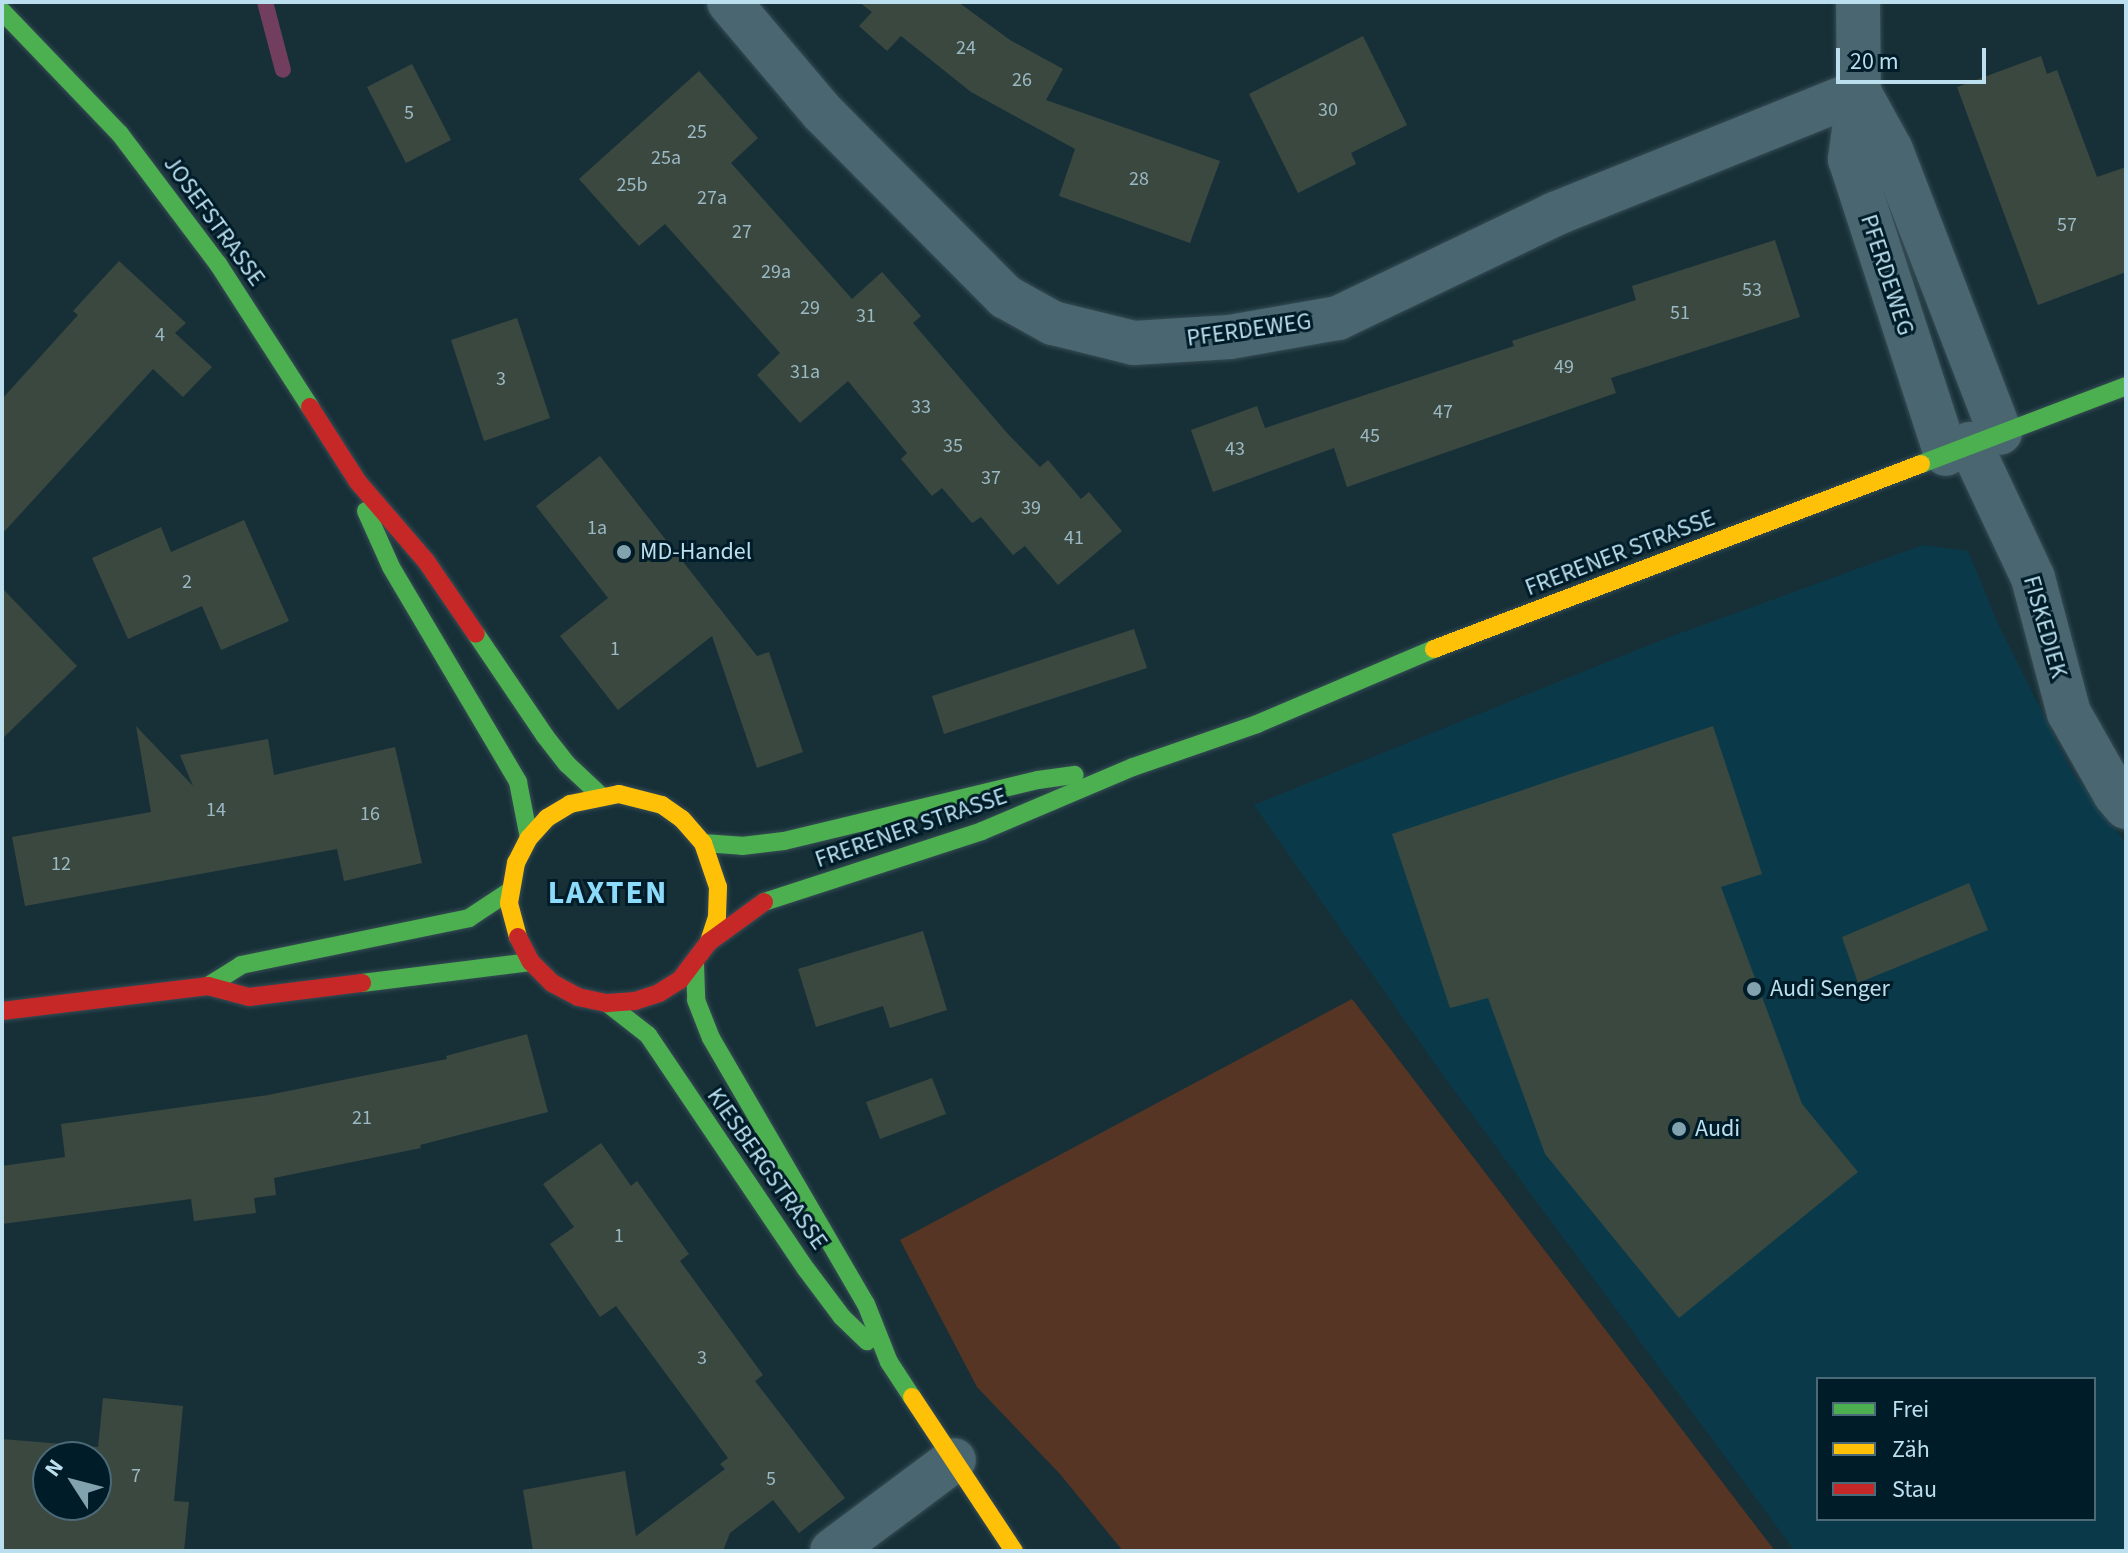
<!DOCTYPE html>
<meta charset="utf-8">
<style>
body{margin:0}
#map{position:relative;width:2128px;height:1553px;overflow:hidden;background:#173038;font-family:"Source Sans 3",sans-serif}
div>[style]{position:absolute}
.built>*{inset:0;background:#0a3a4a}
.green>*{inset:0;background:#563525}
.stream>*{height:16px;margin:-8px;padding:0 8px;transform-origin:8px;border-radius:8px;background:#713f5d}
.building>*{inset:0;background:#3b4840}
.roads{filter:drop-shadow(0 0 2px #374c54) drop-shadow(0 0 2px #374c54)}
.street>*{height:44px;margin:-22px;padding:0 22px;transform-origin:22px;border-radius:22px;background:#4a6670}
.fast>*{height:18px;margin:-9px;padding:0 9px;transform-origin:9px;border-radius:9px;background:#4caf50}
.slow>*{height:18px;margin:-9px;padding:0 9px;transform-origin:9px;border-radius:9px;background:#ffc107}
.jam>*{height:18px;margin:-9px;padding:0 9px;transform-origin:9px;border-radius:9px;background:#c62828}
.dots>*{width:22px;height:22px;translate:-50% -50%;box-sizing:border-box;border:4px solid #001c28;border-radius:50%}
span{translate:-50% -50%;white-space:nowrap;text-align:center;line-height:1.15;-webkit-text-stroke:6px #001c28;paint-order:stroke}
.number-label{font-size:20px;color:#9bb9c3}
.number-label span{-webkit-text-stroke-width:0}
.street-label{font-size:24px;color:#bbdfef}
.poi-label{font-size:24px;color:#bbdfef}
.left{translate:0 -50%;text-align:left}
.district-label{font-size:32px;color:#8ddbfa;font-weight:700;letter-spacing:2px}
.frame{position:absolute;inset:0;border:4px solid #bbdfef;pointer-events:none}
.legend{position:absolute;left:1816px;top:1377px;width:280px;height:144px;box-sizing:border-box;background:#001c28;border:2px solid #4b6a78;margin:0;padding:10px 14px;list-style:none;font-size:24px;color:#bbdfef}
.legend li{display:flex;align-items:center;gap:16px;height:40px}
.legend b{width:40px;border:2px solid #4b6a78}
.north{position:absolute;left:32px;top:1441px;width:80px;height:80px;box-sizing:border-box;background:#001c28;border:2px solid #4b6a78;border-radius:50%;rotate:306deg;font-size:22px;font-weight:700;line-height:32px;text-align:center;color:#bbdfef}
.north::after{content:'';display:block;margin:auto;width:28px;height:36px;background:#82a2af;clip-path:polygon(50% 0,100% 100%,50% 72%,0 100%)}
.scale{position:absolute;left:1836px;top:48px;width:150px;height:36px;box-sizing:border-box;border:4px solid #bbdfef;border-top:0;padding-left:10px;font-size:24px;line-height:28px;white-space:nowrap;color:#bbdfef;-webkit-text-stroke:6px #001c28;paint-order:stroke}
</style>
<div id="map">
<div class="built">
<i style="clip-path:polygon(evenodd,1923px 545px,1968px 551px,1998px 624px,2072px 772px,2126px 843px,2126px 1551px,1795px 1551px,1443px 1075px,1254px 805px,1662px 640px,1923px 545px,1818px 1379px,2094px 1379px,2094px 1519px,1818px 1519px,1818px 1379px)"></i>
</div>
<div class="green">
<i style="clip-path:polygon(1352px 999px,1775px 1551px,1123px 1551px,1060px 1474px,977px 1387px,900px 1240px)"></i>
</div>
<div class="stream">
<i style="left:265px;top:2px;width:70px;rotate:75.2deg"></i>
</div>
<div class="building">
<i style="clip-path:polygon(859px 2px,958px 2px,1010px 40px,1063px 69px,1046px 100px,1220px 161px,1190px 243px,1059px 196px,1075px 149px,971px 92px,901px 36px,887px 51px,859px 26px,872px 12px)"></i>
<i style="clip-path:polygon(1363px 36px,1407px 125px,1351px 153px,1356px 164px,1298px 193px,1249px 94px)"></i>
<i style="clip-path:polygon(2041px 56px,2047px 74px,2057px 70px,2097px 177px,2126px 167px,2126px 272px,2038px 305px,1957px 87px)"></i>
<i style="clip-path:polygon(412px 64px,451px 140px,406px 163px,367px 87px)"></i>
<i style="clip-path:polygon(699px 71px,758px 138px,731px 163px,852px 299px,882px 272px,921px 316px,913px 323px,1007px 433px,1040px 467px,1048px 460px,1081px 499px,1089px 492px,1122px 531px,1058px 585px,1025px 546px,1013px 555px,981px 517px,972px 523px,942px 488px,932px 496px,901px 459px,907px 453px,848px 381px,800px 423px,757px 375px,780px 353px,665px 224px,639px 246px,579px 179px)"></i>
<i style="clip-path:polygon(1775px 240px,1800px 317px,1611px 378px,1616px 393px,1347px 487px,1334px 448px,1213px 492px,1191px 430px,1257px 406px,1265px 428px,1514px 346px,1512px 341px,1636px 300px,1632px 286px)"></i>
<i style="clip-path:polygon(119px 261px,186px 323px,175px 333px,212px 367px,183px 397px,153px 369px,2px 534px,2px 399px,78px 315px,73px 311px)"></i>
<i style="clip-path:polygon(517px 318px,550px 418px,484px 441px,451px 340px)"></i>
<i style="clip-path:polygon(600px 456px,757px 656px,769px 652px,803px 752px,757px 768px,712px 636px,618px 710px,560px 636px,608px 598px,536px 506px)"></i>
<i style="clip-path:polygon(244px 520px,289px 621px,221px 650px,202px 606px,128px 639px,92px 558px,161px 527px,171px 552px)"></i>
<i style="clip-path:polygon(2px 588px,77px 666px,2px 739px)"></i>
<i style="clip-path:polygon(1134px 629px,1147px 668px,944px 734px,932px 696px)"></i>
<i style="clip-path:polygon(136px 726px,193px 786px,180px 755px,268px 739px,274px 775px,395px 747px,422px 863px,344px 881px,337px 849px,25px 906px,12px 837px,151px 812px)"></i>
<i style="clip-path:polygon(1713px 726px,1762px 874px,1721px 887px,1802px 1104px,1858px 1172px,1679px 1318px,1545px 1154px,1488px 998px,1450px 1008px,1392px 834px)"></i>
<i style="clip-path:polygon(1969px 883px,1988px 930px,1858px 983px,1842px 937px)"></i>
<i style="clip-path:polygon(923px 931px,947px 1010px,890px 1028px,883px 1006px,816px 1027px,798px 969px)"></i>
<i style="clip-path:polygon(527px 1034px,548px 1112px,420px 1145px,421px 1148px,274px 1178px,276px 1195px,254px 1198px,256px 1213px,194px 1221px,191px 1199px,2px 1224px,2px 1166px,65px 1157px,61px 1124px,268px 1095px,447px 1059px,446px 1056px)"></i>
<i style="clip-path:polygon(932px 1078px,946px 1114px,880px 1139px,866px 1102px)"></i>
<i style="clip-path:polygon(601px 1143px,631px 1186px,637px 1181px,689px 1254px,680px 1261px,763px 1375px,755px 1381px,845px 1498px,799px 1533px,773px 1500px,730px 1533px,723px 1551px,533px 1551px,523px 1490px,625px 1471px,636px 1536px,725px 1469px,720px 1464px,728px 1458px,616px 1306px,600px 1317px,550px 1244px,574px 1227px,543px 1184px)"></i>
<i style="clip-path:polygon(evenodd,103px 1398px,183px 1406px,174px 1501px,189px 1502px,184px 1551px,2px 1551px,2px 1439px,98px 1447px,103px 1398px,48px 1457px,96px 1457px,96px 1505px,48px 1505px,48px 1457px)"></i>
</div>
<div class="roads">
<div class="street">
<i style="left:729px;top:2px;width:144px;rotate:49.8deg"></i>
<i style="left:822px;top:112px;width:261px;rotate:45.2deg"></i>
<i style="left:1006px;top:297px;width:54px;rotate:29deg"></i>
<i style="left:1053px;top:323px;width:83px;rotate:13.9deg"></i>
<i style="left:1134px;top:343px;width:96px;rotate:-3.6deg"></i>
<i style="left:1230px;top:337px;width:110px;rotate:-10deg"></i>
<i style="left:1338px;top:318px;width:241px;rotate:-25.6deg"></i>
<i style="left:1555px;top:214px;width:328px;rotate:-21.9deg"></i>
<i style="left:1858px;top:2px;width:90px;rotate:89.4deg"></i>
<i style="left:1859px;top:92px;width:68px;rotate:97.7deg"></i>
<i style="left:1850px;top:159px;width:310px;rotate:72deg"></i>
<i style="left:1859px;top:92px;width:66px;rotate:61.1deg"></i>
<i style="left:1891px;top:150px;width:303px;rotate:68.9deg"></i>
<i style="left:1970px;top:444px;width:148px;rotate:64.8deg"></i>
<i style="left:2033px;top:578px;width:140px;rotate:75.1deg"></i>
<i style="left:2069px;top:713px;width:93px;rotate:60.4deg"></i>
<i style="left:2115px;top:794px;width:17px;rotate:50deg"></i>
<i style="left:832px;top:1551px;width:152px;rotate:-36.7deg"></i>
</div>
<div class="fast">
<i style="left:2px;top:11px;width:170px;rotate:46.2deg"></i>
<i style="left:120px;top:134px;width:163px;rotate:53deg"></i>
<i style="left:218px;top:264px;width:170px;rotate:57.2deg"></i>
<i style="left:1921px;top:464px;width:219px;rotate:-20.8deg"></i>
<i style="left:366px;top:511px;width:61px;rotate:65.9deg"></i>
<i style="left:391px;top:567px;width:250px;rotate:59.4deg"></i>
<i style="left:518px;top:782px;width:57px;rotate:78.9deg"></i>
<i style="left:476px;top:634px;width:123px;rotate:55.9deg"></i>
<i style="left:545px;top:736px;width:36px;rotate:52deg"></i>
<i style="left:567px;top:764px;width:45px;rotate:43.2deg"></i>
<i style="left:703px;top:843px;width:39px;rotate:4deg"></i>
<i style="left:742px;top:846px;width:42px;rotate:-6.8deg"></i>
<i style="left:784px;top:841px;width:261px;rotate:-13.5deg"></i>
<i style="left:1038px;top:780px;width:37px;rotate:-8deg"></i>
<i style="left:764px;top:902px;width:229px;rotate:-18deg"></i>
<i style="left:982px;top:831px;width:164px;rotate:-23deg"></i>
<i style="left:1133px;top:767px;width:131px;rotate:-19.1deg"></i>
<i style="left:1257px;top:724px;width:192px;rotate:-23deg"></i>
<i style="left:695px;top:964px;width:36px;rotate:88deg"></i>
<i style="left:696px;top:1000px;width:41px;rotate:68.5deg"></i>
<i style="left:711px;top:1038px;width:308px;rotate:59.8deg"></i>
<i style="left:866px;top:1304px;width:62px;rotate:68.4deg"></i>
<i style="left:889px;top:1362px;width:42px;rotate:56.7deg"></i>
<i style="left:362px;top:983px;width:170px;rotate:-7.1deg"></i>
<i style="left:208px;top:986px;width:39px;rotate:-32deg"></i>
<i style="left:241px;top:965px;width:233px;rotate:-11.6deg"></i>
<i style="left:469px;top:918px;width:49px;rotate:-33.4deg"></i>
<i style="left:607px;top:1003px;width:52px;rotate:38deg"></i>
<i style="left:648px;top:1035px;width:282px;rotate:56deg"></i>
<i style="left:806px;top:1269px;width:60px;rotate:53.1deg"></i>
<i style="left:842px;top:1317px;width:35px;rotate:44deg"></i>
</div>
<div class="slow">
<i style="left:1434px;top:649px;width:521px;rotate:-20.8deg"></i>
<i style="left:518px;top:937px;width:35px;rotate:-105deg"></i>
<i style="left:509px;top:903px;width:41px;rotate:-80.1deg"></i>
<i style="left:516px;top:863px;width:28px;rotate:-63deg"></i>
<i style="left:529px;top:838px;width:27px;rotate:-48deg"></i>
<i style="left:547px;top:818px;width:27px;rotate:-31deg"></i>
<i style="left:570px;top:804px;width:50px;rotate:-11.5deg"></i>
<i style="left:619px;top:794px;width:44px;rotate:14.3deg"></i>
<i style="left:662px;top:805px;width:24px;rotate:35deg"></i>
<i style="left:682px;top:819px;width:32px;rotate:49deg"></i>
<i style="left:703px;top:843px;width:46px;rotate:71.2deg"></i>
<i style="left:718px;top:887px;width:30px;rotate:92deg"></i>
<i style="left:717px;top:917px;width:26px;rotate:108deg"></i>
<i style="left:912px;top:1397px;width:185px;rotate:56.5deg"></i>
</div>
<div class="jam">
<i style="left:310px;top:407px;width:89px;rotate:57.4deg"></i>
<i style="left:358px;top:482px;width:104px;rotate:49.3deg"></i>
<i style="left:426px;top:561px;width:88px;rotate:55.6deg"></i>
<i style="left:518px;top:937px;width:28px;rotate:63deg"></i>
<i style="left:531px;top:962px;width:30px;rotate:45deg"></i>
<i style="left:552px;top:983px;width:30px;rotate:28deg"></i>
<i style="left:578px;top:997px;width:30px;rotate:12deg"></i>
<i style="left:607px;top:1003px;width:28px;rotate:-4deg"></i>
<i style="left:635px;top:1001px;width:25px;rotate:-18deg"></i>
<i style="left:659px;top:993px;width:25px;rotate:-32deg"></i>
<i style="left:680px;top:980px;width:48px;rotate:-52.7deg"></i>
<i style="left:709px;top:942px;width:68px;rotate:-36deg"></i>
<i style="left:2px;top:1011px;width:208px;rotate:-6.9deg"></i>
<i style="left:208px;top:986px;width:42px;rotate:15deg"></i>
<i style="left:249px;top:997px;width:114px;rotate:-7.1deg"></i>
</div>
</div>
<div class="dots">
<i style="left:624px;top:552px;background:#82a2af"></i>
<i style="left:1754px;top:989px;background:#82a2af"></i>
<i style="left:1679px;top:1129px;background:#82a2af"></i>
</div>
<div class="number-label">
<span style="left:966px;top:48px">24</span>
<span style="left:1022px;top:80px">26</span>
<span style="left:1328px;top:110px">30</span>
<span style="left:409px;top:113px">5</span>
<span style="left:697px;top:132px">25</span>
<span style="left:666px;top:158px">25a</span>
<span style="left:1139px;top:179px">28</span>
<span style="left:632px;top:185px">25b</span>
<span style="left:712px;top:198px">27a</span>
<span style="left:2067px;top:225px">57</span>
<span style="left:742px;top:232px">27</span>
<span style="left:776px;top:272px">29a</span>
<span style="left:1752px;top:290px">53</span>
<span style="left:810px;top:308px">29</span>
<span style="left:1680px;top:313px">51</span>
<span style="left:866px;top:316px">31</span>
<span style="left:160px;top:335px">4</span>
<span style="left:1564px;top:367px">49</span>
<span style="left:805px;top:372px">31a</span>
<span style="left:501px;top:379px">3</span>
<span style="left:921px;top:407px">33</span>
<span style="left:1443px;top:412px">47</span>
<span style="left:1370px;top:436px">45</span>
<span style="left:953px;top:446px">35</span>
<span style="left:1235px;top:449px">43</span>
<span style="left:991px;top:478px">37</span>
<span style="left:1031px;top:508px">39</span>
<span style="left:597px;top:528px">1a</span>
<span style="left:1074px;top:538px">41</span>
<span style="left:187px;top:582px">2</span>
<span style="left:615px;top:649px">1</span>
<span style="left:216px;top:810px">14</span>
<span style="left:370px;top:814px">16</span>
<span style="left:61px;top:864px">12</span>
<span style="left:362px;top:1118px">21</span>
<span style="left:619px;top:1236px">1</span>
<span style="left:702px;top:1358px">3</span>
<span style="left:136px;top:1476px">7</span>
<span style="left:771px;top:1479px">5</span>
</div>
<div class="street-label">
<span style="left:214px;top:221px;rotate:54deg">JOSEFSTRASSE</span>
<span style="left:1887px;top:275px;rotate:72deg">PFERDEWEG</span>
<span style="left:1249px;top:330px;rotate:-8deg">PFERDEWEG</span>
<span style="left:1620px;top:553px;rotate:-21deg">FRERENER STRASSE</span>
<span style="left:2045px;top:627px;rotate:74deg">FISKEDIEK</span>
<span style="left:911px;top:828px;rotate:-19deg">FRERENER STRASSE</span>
<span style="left:767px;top:1169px;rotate:55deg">KIESBERGSTRASSE</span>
</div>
<div class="poi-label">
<span class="left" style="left:640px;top:552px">MD-Handel</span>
<span class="left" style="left:1770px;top:989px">Audi Senger</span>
<span class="left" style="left:1695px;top:1129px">Audi</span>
</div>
<div class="district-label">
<span style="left:608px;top:893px">LAXTEN</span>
</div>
<div class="frame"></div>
<ul class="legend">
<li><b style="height:10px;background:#4caf50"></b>Frei</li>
<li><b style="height:10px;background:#ffc107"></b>Zäh</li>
<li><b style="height:10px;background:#c62828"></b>Stau</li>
</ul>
<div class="north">N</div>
<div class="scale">20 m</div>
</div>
